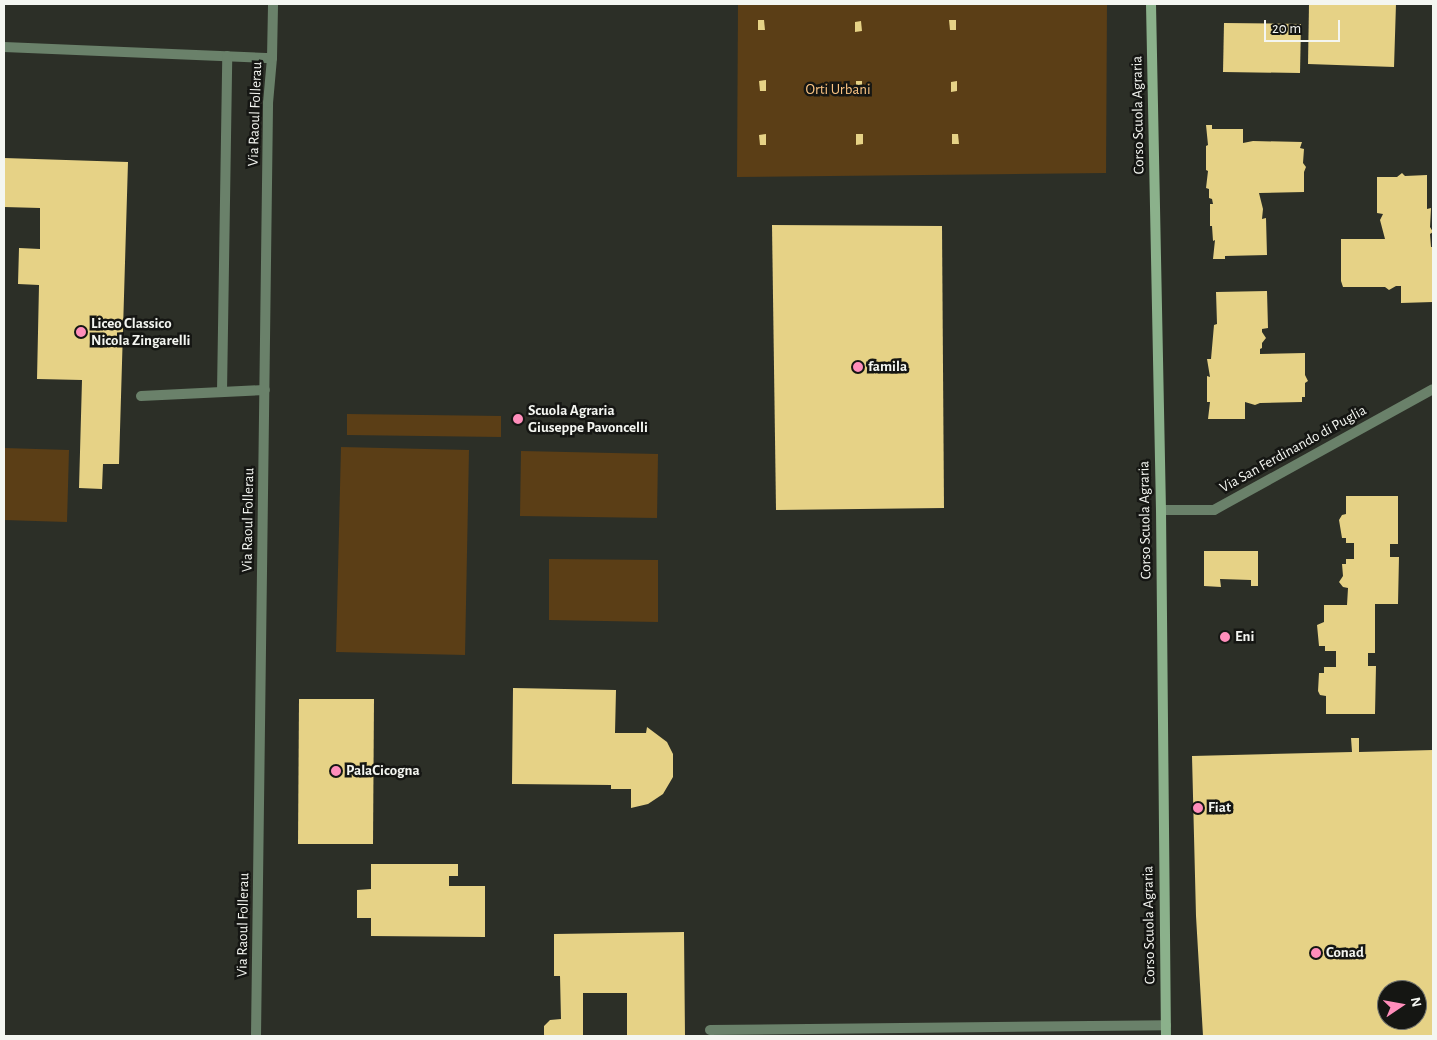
<!DOCTYPE html>
<style>
body{margin:0}
#map{position:relative;width:1437px;height:1040px;overflow:hidden;background:#2c2f27;font-family:"Alegreya Sans",sans-serif}
div>[style]{position:absolute}
.green>*{inset:0;background:#5b3e16}
.building>*{inset:0;background:#e6d286}
.service>*{height:10px;margin:-5px;padding:0 5px;transform-origin:5px;border-radius:5px;background:#6a816a}
.minor>*{height:10px;margin:-5px;padding:0 5px;transform-origin:5px;border-radius:5px;background:#6a816a}
.tertiary>*{height:10px;margin:-5px;padding:0 5px;transform-origin:5px;border-radius:5px;background:#6a816a}
.secondary>*{height:10px;margin:-5px;padding:0 5px;transform-origin:5px;border-radius:5px;background:#8bb18b}
.dots>*{width:14px;height:14px;translate:-50% -50%;box-sizing:border-box;border:2px solid #151613;border-radius:50%}
span{translate:-50% -50%;white-space:nowrap;text-align:center;line-height:1.15;-webkit-text-stroke:5px #151613;paint-order:stroke}
.park-label{font-size:15px;color:#fcc584}
.street-label{font-size:15px;color:#f4f6f1}
.poi-label{font-size:15px;color:#f4f6f1;font-weight:700}
.left{translate:0 -50%;text-align:left}
.frame{position:absolute;inset:0;border:5px solid #f4f6f1;pointer-events:none}
.north{position:absolute;left:1377px;top:980px;width:50px;height:50px;box-sizing:border-box;background:#151613;border:1px solid #6e706c;border-radius:50%;rotate:78deg;font-size:14px;font-weight:700;line-height:20px;text-align:center;color:#f4f6f1}
.north::after{content:'';display:block;margin:auto;width:18px;height:22px;background:#ff8ebb;clip-path:polygon(50% 0,100% 100%,50% 72%,0 100%)}
.scale{position:absolute;left:1264px;top:20px;width:76px;height:22px;box-sizing:border-box;border:2px solid #f4f6f1;border-top:0;padding-left:6px;font-size:15px;line-height:18px;white-space:nowrap;color:#f4f6f1;-webkit-text-stroke:4px #151613;paint-order:stroke}
</style>
<div id="map">
<div class="green">
<i style="clip-path:polygon(738px 4px,1107px 4px,1106px 173px,737px 177px)"></i>
<i style="clip-path:polygon(347px 414px,501px 416px,501px 437px,347px 435px)"></i>
<i style="clip-path:polygon(341px 447px,469px 450px,465px 655px,336px 652px)"></i>
<i style="clip-path:polygon(4px 448px,69px 450px,67px 522px,4px 520px)"></i>
<i style="clip-path:polygon(521px 451px,658px 454px,657px 518px,520px 516px)"></i>
<i style="clip-path:polygon(549px 559px,658px 560px,658px 622px,549px 620px)"></i>
</div>
<div class="building">
<i style="clip-path:polygon(1309px 4px,1396px 4px,1394px 67px,1308px 64px)"></i>
<i style="clip-path:polygon(758px 20px,764px 20px,765px 30px,758px 30px)"></i>
<i style="clip-path:polygon(949px 20px,956px 20px,956px 30px,950px 30px)"></i>
<i style="clip-path:polygon(861px 21px,862px 31px,855px 32px,855px 22px)"></i>
<i style="clip-path:polygon(1224px 23px,1301px 24px,1300px 73px,1223px 72px)"></i>
<i style="clip-path:polygon(766px 80px,766px 91px,760px 91px,759px 81px)"></i>
<i style="clip-path:polygon(856px 81px,862px 81px,862px 91px,856px 91px)"></i>
<i style="clip-path:polygon(957px 81px,957px 91px,951px 92px,951px 82px)"></i>
<i style="clip-path:polygon(1206px 125px,1212px 125px,1212px 129px,1243px 129px,1243px 143px,1253px 141px,1302px 142px,1300px 148px,1304px 149px,1303px 163px,1306px 167px,1304px 172px,1304px 192px,1259px 193px,1263px 209px,1262px 219px,1266px 218px,1267px 255px,1225px 256px,1225px 259px,1213px 259px,1215px 240px,1213px 241px,1212px 226px,1210px 226px,1210px 204px,1213px 204px,1212px 199px,1209px 198px,1209px 189px,1206px 188px,1208px 171px,1206px 170px,1206px 146px,1208px 145px)"></i>
<i style="clip-path:polygon(766px 134px,766px 145px,760px 145px,759px 135px)"></i>
<i style="clip-path:polygon(856px 134px,863px 134px,863px 144px,856px 145px)"></i>
<i style="clip-path:polygon(952px 134px,958px 134px,959px 144px,952px 144px)"></i>
<i style="clip-path:polygon(4px 158px,128px 162px,119px 464px,103px 464px,102px 489px,79px 488px,82px 380px,37px 379px,39px 285px,18px 284px,19px 248px,40px 249px,40px 208px,4px 207px)"></i>
<i style="clip-path:polygon(1402px 173px,1405px 176px,1427px 175px,1427px 209px,1431px 208px,1430px 227px,1433px 232px,1430px 234px,1431px 247px,1433px 247px,1433px 302px,1401px 303px,1401px 286px,1396px 286px,1389px 290px,1385px 287px,1343px 287px,1341px 281px,1341px 239px,1385px 239px,1380px 220px,1383px 214px,1377px 213px,1377px 177px,1397px 177px)"></i>
<i style="clip-path:polygon(772px 225px,942px 226px,944px 508px,776px 510px)"></i>
<i style="clip-path:polygon(1267px 291px,1268px 328px,1262px 329px,1262px 332px,1266px 338px,1262px 343px,1262px 348px,1260px 349px,1260px 354px,1305px 353px,1305px 375px,1308px 381px,1305px 383px,1305px 397px,1302px 397px,1302px 402px,1260px 403px,1255px 405px,1245px 402px,1245px 419px,1208px 419px,1210px 402px,1207px 402px,1207px 376px,1210px 377px,1207px 359px,1211px 359px,1214px 325px,1217px 324px,1216px 292px)"></i>
<i style="clip-path:polygon(1346px 496px,1398px 496px,1398px 544px,1390px 544px,1390px 557px,1399px 557px,1398px 604px,1375px 604px,1375px 653px,1368px 653px,1368px 666px,1376px 666px,1375px 714px,1326px 714px,1326px 696px,1320px 695px,1318px 691px,1319px 673px,1324px 673px,1324px 667px,1336px 667px,1336px 651px,1325px 651px,1325px 646px,1319px 646px,1317px 625px,1324px 622px,1324px 605px,1347px 605px,1348px 588px,1343px 587px,1339px 582px,1343px 576px,1342px 564px,1346px 564px,1346px 559px,1354px 559px,1354px 543px,1346px 543px,1346px 538px,1342px 538px,1339px 520px,1342px 515px,1346px 514px)"></i>
<i style="clip-path:polygon(1204px 551px,1258px 551px,1258px 586px,1251px 586px,1251px 580px,1220px 579px,1221px 587px,1204px 586px)"></i>
<i style="clip-path:polygon(513px 688px,616px 690px,615px 733px,646px 733px,647px 727px,667px 742px,673px 754px,673px 777px,663px 794px,648px 804px,631px 808px,631px 789px,611px 789px,611px 785px,512px 784px)"></i>
<i style="clip-path:polygon(299px 699px,374px 699px,373px 844px,298px 844px)"></i>
<i style="clip-path:polygon(evenodd,1351px 738px,1359px 738px,1359px 752px,1433px 750px,1433px 1036px,1203px 1036px,1196px 916px,1192px 756px,1352px 752px,1351px 738px,1387px 990px,1417px 990px,1417px 1020px,1387px 1020px,1387px 990px)"></i>
<i style="clip-path:polygon(371px 864px,458px 864px,458px 876px,449px 876px,449px 886px,485px 886px,485px 937px,371px 936px,371px 918px,357px 918px,357px 890px,371px 889px)"></i>
<i style="clip-path:polygon(684px 932px,685px 1036px,627px 1036px,627px 993px,583px 993px,583px 1036px,544px 1036px,544px 1026px,550px 1020px,561px 1019px,560px 976px,554px 976px,554px 934px)"></i>
</div>
<div class="service">
<i style="left:4px;top:47px;width:268px;rotate:2.4deg"></i>
<i style="left:222px;top:392px;width:336px;rotate:-89.1deg"></i>
<i style="left:141px;top:396px;width:124px;rotate:-2.8deg"></i>
<i style="left:710px;top:1030px;width:456px;rotate:-0.6deg"></i>
</div>
<div class="minor">
<i style="left:256px;top:1036px;width:933px;rotate:-89.26deg"></i>
<i style="left:268px;top:103px;width:45px;rotate:-84.9deg"></i>
<i style="left:272px;top:58px;width:54px;rotate:-88.9deg"></i>
</div>
<div class="tertiary">
<i style="left:1161px;top:510px;width:53px"></i>
<i style="left:1214px;top:510px;width:250px;rotate:-28.9deg"></i>
</div>
<div class="secondary">
<i style="left:1151px;top:4px;width:506px;rotate:88.87deg"></i>
<i style="left:1161px;top:510px;width:526px;rotate:89.46deg"></i>
</div>
<div class="dots">
<i style="left:81px;top:332px;background:#ff8ebb"></i>
<i style="left:858px;top:367px;background:#ff8ebb"></i>
<i style="left:518px;top:419px;background:#ff8ebb"></i>
<i style="left:1225px;top:637px;background:#ff8ebb"></i>
<i style="left:336px;top:771px;background:#ff8ebb"></i>
<i style="left:1198px;top:808px;background:#ff8ebb"></i>
<i style="left:1316px;top:953px;background:#ff8ebb"></i>
</div>
<div class="park-label">
<span style="left:838px;top:90px">Orti Urbani</span>
</div>
<div class="street-label">
<span style="left:255px;top:114px;rotate:-88deg">Via Raoul Follerau</span>
<span style="left:1138px;top:115px;rotate:-91deg">Corso Scuola Agraria</span>
<span style="left:1293px;top:449px;rotate:-29deg">Via San Ferdinando di Puglia</span>
<span style="left:248px;top:520px;rotate:-89deg">Via Raoul Follerau</span>
<span style="left:1145px;top:520px;rotate:-91deg">Corso Scuola Agraria</span>
<span style="left:243px;top:925px;rotate:-89deg">Via Raoul Follerau</span>
<span style="left:1149px;top:925px;rotate:-91deg">Corso Scuola Agraria</span>
</div>
<div class="poi-label">
<span class="left" style="left:91px;top:332px">Liceo Classico<br>Nicola Zingarelli</span>
<span class="left" style="left:868px;top:367px">famila</span>
<span class="left" style="left:528px;top:419px">Scuola Agraria<br>Giuseppe Pavoncelli</span>
<span class="left" style="left:1235px;top:637px">Eni</span>
<span class="left" style="left:346px;top:771px">PalaCicogna</span>
<span class="left" style="left:1208px;top:808px">Fiat</span>
<span class="left" style="left:1326px;top:953px">Conad</span>
</div>
<div class="frame"></div>
<div class="north">N</div>
<div class="scale">20 m</div>
</div>
